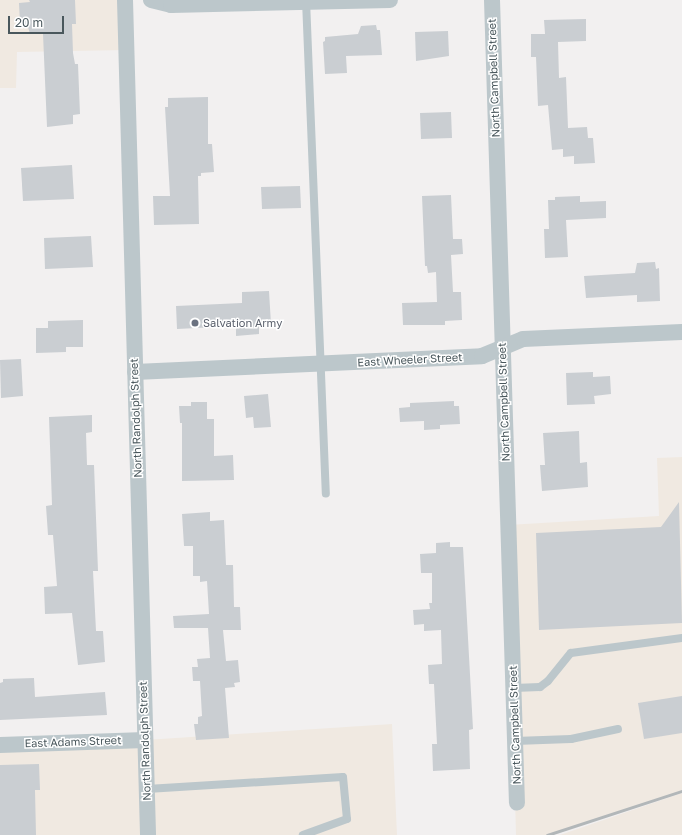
<!DOCTYPE html>
<style>
body{margin:0}
#map{position:relative;width:682px;height:835px;overflow:hidden;background:#f2f0f0;font-family:"Golos Text",sans-serif}
div>[style]{position:absolute}
.commercial>*{inset:0;background:#f0e9e1}
.building>*{inset:0;background:#caced2}
.service>*{height:8px;margin:-4px;padding:0 4px;transform-origin:4px;border-radius:4px;background:#bcc7cb}
.minor>*{height:16px;margin:-8px;padding:0 8px;transform-origin:8px;border-radius:8px;background:#bcc7cb}
.rail>*{height:3px;margin:-1.5px;padding:0 1.5px;transform-origin:1.5px;border-radius:1.5px;background:#b2b7b9}
.dots>*{width:11px;height:11px;translate:-50% -50%;box-sizing:border-box;border:2px solid #fff;border-radius:50%}
span{translate:-50% -50%;white-space:nowrap;text-align:center;line-height:1.15;-webkit-text-stroke:3px #fff;paint-order:stroke}
.street-label{font-size:11px;color:#49575c}
.worship-label{font-size:11px;color:#5b616d}
.left{translate:0 -50%;text-align:left}
.scale{position:absolute;left:8px;top:16px;width:56px;height:18px;box-sizing:border-box;border:2px solid #49575c;border-top:0;padding-left:5px;font-size:12px;line-height:14px;white-space:nowrap;color:#49575c;-webkit-text-stroke:3px #fff;paint-order:stroke}
</style>
<div id="map">
<div class="commercial">
<i style="clip-path:polygon(0 0,125px 0,126px 50px,17px 52px,16px 88px,0 88px)"></i>
<i style="clip-path:polygon(682px 457px,682px 791px,547px 835px,516px 835px,508px 525px,659px 516px,657px 458px)"></i>
<i style="clip-path:polygon(392px 724px,397px 835px,0 835px,0 745px,145px 740px)"></i>
<i style="clip-path:polygon(682px 793px,682px 835px,560px 835px)"></i>
</div>
<div class="building">
<i style="clip-path:polygon(29px 0,75px 0,76px 24px,72px 24px,73px 53px,75px 64px,78px 64px,80px 114px,73px 115px,73px 124px,47px 127px,43px 34px,30px 34px,28px 27px,20px 23px,19px 3px,30px 2px)"></i>
<i style="clip-path:polygon(586px 19px,586px 41px,558px 42px,559px 78px,566px 77px,568px 128px,587px 127px,588px 138px,593px 138px,595px 163px,574px 164px,574px 156px,563px 157px,563px 149px,552px 150px,548px 105px,538px 106px,536px 57px,531px 57px,531px 34px,545px 34px,544px 20px)"></i>
<i style="clip-path:polygon(376px 25px,377px 30px,380px 30px,382px 55px,346px 56px,347px 73px,325px 74px,323px 42px,325px 41px,325px 37px,358px 34px,361px 26px)"></i>
<i style="clip-path:polygon(448px 31px,449px 56px,416px 61px,415px 32px)"></i>
<i style="clip-path:polygon(208px 97px,208px 144px,212px 144px,214px 172px,201px 173px,201px 176px,198px 176px,199px 224px,154px 225px,153px 196px,170px 196px,165px 107px,168px 107px,168px 98px)"></i>
<i style="clip-path:polygon(451px 112px,452px 138px,421px 139px,420px 113px)"></i>
<i style="clip-path:polygon(72px 165px,74px 199px,23px 201px,21px 168px)"></i>
<i style="clip-path:polygon(300px 186px,301px 208px,262px 209px,261px 187px)"></i>
<i style="clip-path:polygon(451px 195px,453px 239px,462px 239px,463px 254px,451px 255px,453px 292px,461px 292px,462px 320px,445px 321px,445px 325px,403px 325px,402px 303px,437px 302px,436px 272px,428px 273px,427px 266px,425px 266px,422px 196px)"></i>
<i style="clip-path:polygon(580px 196px,580px 202px,606px 201px,606px 218px,566px 220px,568px 257px,545px 258px,544px 229px,549px 229px,548px 200px,555px 200px,555px 197px)"></i>
<i style="clip-path:polygon(91px 236px,93px 267px,45px 269px,44px 238px)"></i>
<i style="clip-path:polygon(655px 262px,656px 269px,659px 268px,660px 301px,637px 302px,637px 295px,586px 298px,584px 276px,635px 273px,637px 263px)"></i>
<i style="clip-path:polygon(269px 291px,271px 324px,259px 324px,259px 334px,236px 336px,236px 326px,177px 329px,176px 306px,242px 303px,242px 292px)"></i>
<i style="clip-path:polygon(83px 320px,83px 347px,66px 347px,66px 352px,36px 353px,36px 328px,48px 328px,48px 321px)"></i>
<i style="clip-path:polygon(21px 359px,23px 396px,1px 398px,0 360px)"></i>
<i style="clip-path:polygon(593px 372px,593px 377px,610px 376px,611px 394px,594px 396px,595px 404px,567px 405px,566px 373px)"></i>
<i style="clip-path:polygon(268px 394px,271px 427px,254px 428px,253px 417px,246px 418px,244px 396px)"></i>
<i style="clip-path:polygon(454px 401px,454px 406px,459px 406px,460px 424px,440px 425px,440px 429px,424px 430px,424px 421px,400px 422px,399px 408px,410px 407px,410px 403px)"></i>
<i style="clip-path:polygon(191px 402px,207px 402px,207px 419px,214px 419px,214px 456px,233px 455px,234px 480px,182px 481px,182px 423px,180px 423px,179px 406px,191px 406px)"></i>
<i style="clip-path:polygon(92px 415px,92px 432px,86px 433px,87px 465px,94px 465px,98px 571px,93px 571px,96px 631px,103px 631px,105px 662px,78px 665px,72px 613px,45px 614px,44px 587px,57px 586px,53px 535px,48px 535px,46px 506px,52px 505px,49px 417px)"></i>
<i style="clip-path:polygon(579px 431px,580px 463px,587px 462px,588px 487px,542px 491px,540px 465px,545px 465px,543px 433px)"></i>
<i style="clip-path:polygon(679px 502px,682px 623px,539px 630px,536px 533px,661px 527px)"></i>
<i style="clip-path:polygon(210px 512px,210px 521px,224px 520px,226px 565px,233px 565px,234px 607px,240px 607px,241px 630px,223px 630px,226px 661px,238px 660px,240px 682px,234px 683px,235px 687px,225px 688px,229px 738px,196px 740px,194px 724px,198px 724px,198px 717px,202px 716px,200px 681px,193px 681px,192px 667px,198px 667px,197px 659px,210px 658px,208px 628px,174px 628px,173px 616px,209px 614px,207px 581px,200px 582px,200px 576px,193px 576px,193px 546px,184px 546px,182px 514px)"></i>
<i style="clip-path:polygon(450px 542px,450px 547px,463px 547px,473px 729px,469px 730px,470px 769px,433px 771px,432px 744px,437px 744px,434px 684px,429px 684px,428px 665px,442px 664px,441px 630px,424px 631px,424px 624px,414px 625px,413px 610px,430px 609px,429px 603px,432px 603px,432px 573px,421px 573px,420px 554px,436px 553px,436px 543px)"></i>
<i style="clip-path:polygon(34px 678px,35px 697px,105px 692px,107px 715px,0 720px,0 683px,3px 682px,3px 679px)"></i>
<i style="clip-path:polygon(682px 696px,682px 733px,644px 739px,638px 703px)"></i>
<i style="clip-path:polygon(39px 764px,40px 790px,35px 790px,36px 835px,0 835px,0 765px)"></i>
</div>
<div class="service">
<i style="left:306px;top:0;width:494px;rotate:87.7deg"></i>
<i style="left:514px;top:688px;width:26px;rotate:-2deg"></i>
<i style="left:540px;top:687px;width:10px;rotate:-37deg"></i>
<i style="left:548px;top:681px;width:36px;rotate:-51deg"></i>
<i style="left:571px;top:653px;width:112px;rotate:-7.7deg"></i>
<i style="left:515px;top:741px;width:56px;rotate:-2deg"></i>
<i style="left:571px;top:739px;width:48px;rotate:-12deg"></i>
<i style="left:147px;top:789px;width:196px;rotate:-3.5deg"></i>
<i style="left:343px;top:777px;width:42px;rotate:84.6deg"></i>
<i style="left:347px;top:819px;width:47px;rotate:160deg"></i>
</div>
<div class="minor">
<i style="left:125px;top:0;width:835px;rotate:88.42deg"></i>
<i style="left:151px;top:0;width:21px;rotate:14deg"></i>
<i style="left:171px;top:5px;width:219px;rotate:-1.3deg"></i>
<i style="left:492px;top:0;width:803px;rotate:88.22deg"></i>
<i style="left:135px;top:372px;width:347px;rotate:-2.6deg"></i>
<i style="left:482px;top:356px;width:44px;rotate:-22.5deg"></i>
<i style="left:523px;top:339px;width:159px;rotate:-2.5deg"></i>
<i style="left:0;top:745px;width:145px;rotate:-2deg"></i>
</div>
<div class="rail">
<i style="left:547px;top:835px;width:142px;rotate:-18.1deg"></i>
</div>
<div class="dots">
<i style="left:195px;top:323px;background:#6b7280"></i>
</div>
<div class="street-label">
<span style="left:494px;top:78px;rotate:-92deg">North Campbell Street</span>
<span style="left:410px;top:360px;rotate:-3deg">East Wheeler Street</span>
<span style="left:504px;top:402px;rotate:-92deg">North Campbell Street</span>
<span style="left:136px;top:418px;rotate:-92deg">North Randolph Street</span>
<span style="left:515px;top:725px;rotate:-92deg">North Campbell Street</span>
<span style="left:145px;top:741px;rotate:-92deg">North Randolph Street</span>
<span style="left:73px;top:742px;rotate:-2deg">East Adams Street</span>
</div>
<div class="worship-label">
<span class="left" style="left:203px;top:323px">Salvation Army</span>
</div>
<div class="scale">20 m</div>
</div>
